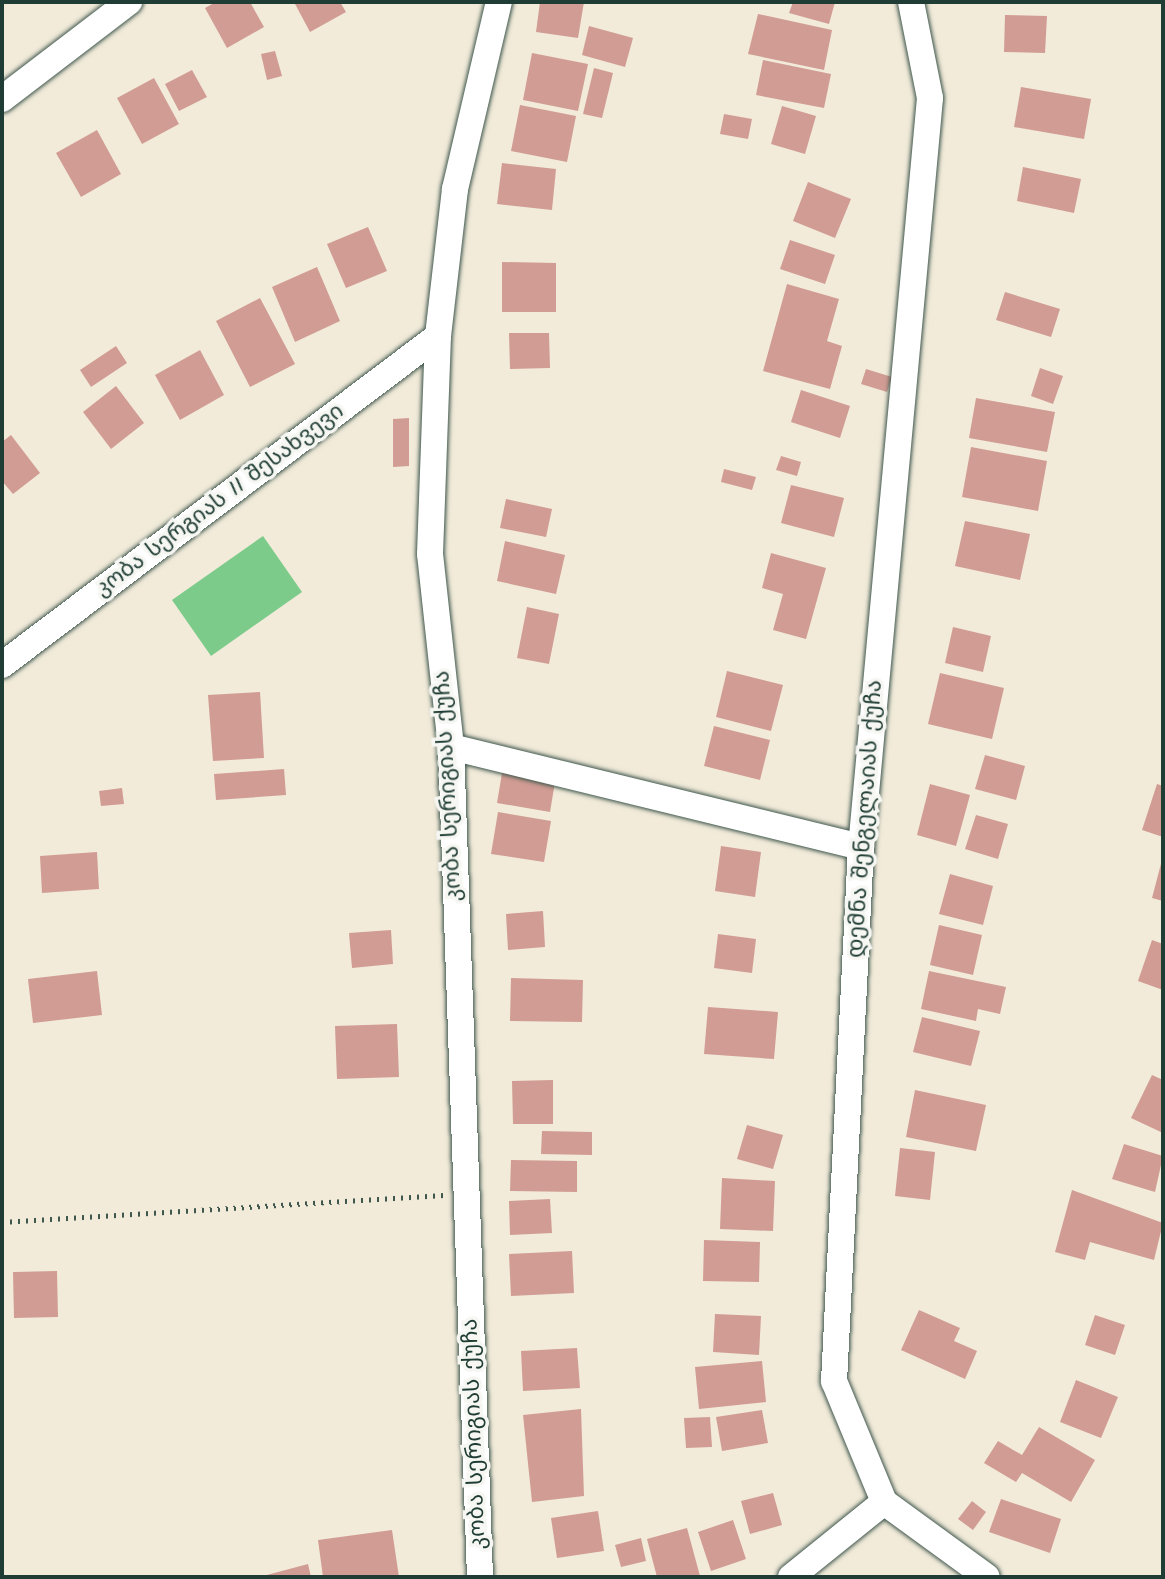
<!DOCTYPE html>
<meta charset="utf-8">
<style>
body{margin:0}
#map{position:relative;width:1165px;height:1579px;overflow:hidden;background:#f2ebda;font-family:Kalam,"Noto Sans Georgian",sans-serif}
div>[style]{position:absolute}
.green>*{inset:0;background:#7dcb8a}
.building>*{inset:0;background:#d19c93}
.path>*{height:5px;margin-top:-2.5px;transform-origin:0;background:repeating-linear-gradient(90deg,#3f574d 0 2px,transparent 0 8px)}
.roads{filter:drop-shadow(0 0 2px #3f574d) drop-shadow(0 0 2px #3f574d)}
.street>*{height:26px;margin:-13px;padding:0 13px;transform-origin:13px;border-radius:13px;background:#fff}
span{translate:-50% -50%;white-space:nowrap;text-align:center;line-height:1.15;-webkit-text-stroke:7px #f6f6f2;paint-order:stroke}
.street-label{font-size:22px;color:#1f3d34}
.frame{position:absolute;inset:0;border:4px solid #1f3d34;pointer-events:none}
</style>
<div id="map">
<div class="green">
<i style="clip-path:polygon(263px 536px,302px 592px,211px 656px,172px 600px)"></i>
</div>
<div class="building">
<i style="clip-path:polygon(216px 2px,250px 2px,264px 27px,227px 48px,205px 8px)"></i>
<i style="clip-path:polygon(294px 2px,340px 2px,346px 12px,310px 32px)"></i>
<i style="clip-path:polygon(540px 2px,584px 2px,578px 38px,536px 32px)"></i>
<i style="clip-path:polygon(793px 2px,835px 2px,829px 24px,789px 13px)"></i>
<i style="clip-path:polygon(758px 14px,832px 30px,824px 70px,748px 54px)"></i>
<i style="clip-path:polygon(1005px 15px,1047px 16px,1045px 53px,1004px 52px)"></i>
<i style="clip-path:polygon(589px 26px,633px 38px,625px 67px,582px 55px)"></i>
<i style="clip-path:polygon(275px 51px,282px 76px,267px 80px,261px 54px)"></i>
<i style="clip-path:polygon(532px 53px,588px 64px,578px 111px,523px 100px)"></i>
<i style="clip-path:polygon(763px 60px,831px 74px,824px 108px,756px 95px)"></i>
<i style="clip-path:polygon(594px 68px,613px 73px,602px 118px,583px 114px)"></i>
<i style="clip-path:polygon(192px 70px,207px 97px,179px 111px,165px 84px)"></i>
<i style="clip-path:polygon(154px 78px,179px 124px,142px 144px,117px 98px)"></i>
<i style="clip-path:polygon(1021px 87px,1091px 99px,1084px 139px,1014px 127px)"></i>
<i style="clip-path:polygon(520px 105px,576px 116px,567px 162px,511px 151px)"></i>
<i style="clip-path:polygon(782px 106px,816px 116px,805px 154px,771px 144px)"></i>
<i style="clip-path:polygon(724px 114px,752px 119px,748px 139px,720px 134px)"></i>
<i style="clip-path:polygon(97px 130px,121px 174px,81px 197px,56px 153px)"></i>
<i style="clip-path:polygon(502px 163px,556px 169px,552px 210px,497px 204px)"></i>
<i style="clip-path:polygon(1023px 167px,1081px 179px,1074px 213px,1017px 201px)"></i>
<i style="clip-path:polygon(808px 182px,851px 199px,835px 238px,793px 221px)"></i>
<i style="clip-path:polygon(368px 227px,387px 271px,346px 288px,327px 244px)"></i>
<i style="clip-path:polygon(790px 240px,835px 255px,825px 284px,780px 269px)"></i>
<i style="clip-path:polygon(502px 262px,556px 263px,556px 312px,502px 312px)"></i>
<i style="clip-path:polygon(317px 267px,340px 321px,295px 342px,272px 287px)"></i>
<i style="clip-path:polygon(787px 284px,839px 299px,827px 341px,842px 346px,830px 389px,763px 371px)"></i>
<i style="clip-path:polygon(1005px 292px,1060px 309px,1051px 337px,996px 320px)"></i>
<i style="clip-path:polygon(260px 298px,295px 364px,250px 387px,216px 321px)"></i>
<i style="clip-path:polygon(509px 333px,549px 333px,550px 368px,510px 369px)"></i>
<i style="clip-path:polygon(116px 346px,127px 363px,91px 387px,80px 370px)"></i>
<i style="clip-path:polygon(200px 350px,224px 395px,180px 420px,155px 375px)"></i>
<i style="clip-path:polygon(1040px 368px,1063px 376px,1053px 404px,1031px 396px)"></i>
<i style="clip-path:polygon(866px 369px,892px 377px,887px 392px,861px 384px)"></i>
<i style="clip-path:polygon(116px 386px,144px 423px,111px 449px,83px 412px)"></i>
<i style="clip-path:polygon(801px 390px,850px 406px,840px 438px,791px 422px)"></i>
<i style="clip-path:polygon(976px 398px,1055px 412px,1047px 452px,969px 438px)"></i>
<i style="clip-path:polygon(409px 418px,409px 466px,393px 467px,393px 419px)"></i>
<i style="clip-path:polygon(11px 435px,40px 473px,13px 494px,2px 481px,2px 442px)"></i>
<i style="clip-path:polygon(971px 447px,1047px 461px,1038px 511px,962px 497px)"></i>
<i style="clip-path:polygon(781px 456px,801px 462px,797px 476px,776px 470px)"></i>
<i style="clip-path:polygon(724px 469px,756px 477px,752px 490px,721px 482px)"></i>
<i style="clip-path:polygon(791px 485px,844px 498px,834px 537px,781px 523px)"></i>
<i style="clip-path:polygon(506px 499px,552px 509px,546px 537px,500px 528px)"></i>
<i style="clip-path:polygon(965px 521px,1030px 534px,1020px 580px,955px 566px)"></i>
<i style="clip-path:polygon(505px 541px,565px 555px,556px 594px,497px 581px)"></i>
<i style="clip-path:polygon(771px 553px,826px 568px,806px 639px,773px 630px,783px 594px,762px 588px)"></i>
<i style="clip-path:polygon(527px 607px,559px 614px,549px 664px,517px 658px)"></i>
<i style="clip-path:polygon(953px 627px,991px 636px,983px 672px,945px 663px)"></i>
<i style="clip-path:polygon(727px 671px,783px 685px,771px 731px,716px 717px)"></i>
<i style="clip-path:polygon(940px 673px,1004px 688px,992px 739px,928px 724px)"></i>
<i style="clip-path:polygon(260px 692px,264px 758px,213px 761px,208px 695px)"></i>
<i style="clip-path:polygon(714px 726px,770px 740px,760px 780px,704px 766px)"></i>
<i style="clip-path:polygon(985px 755px,1025px 766px,1016px 800px,975px 789px)"></i>
<i style="clip-path:polygon(503px 767px,556px 776px,550px 812px,497px 803px)"></i>
<i style="clip-path:polygon(284px 769px,286px 795px,216px 800px,214px 774px)"></i>
<i style="clip-path:polygon(930px 784px,970px 795px,956px 846px,917px 835px)"></i>
<i style="clip-path:polygon(1157px 784px,1163px 786px,1163px 837px,1142px 830px)"></i>
<i style="clip-path:polygon(122px 788px,124px 804px,101px 806px,99px 791px)"></i>
<i style="clip-path:polygon(498px 812px,551px 821px,544px 862px,491px 854px)"></i>
<i style="clip-path:polygon(976px 815px,1008px 824px,998px 859px,965px 849px)"></i>
<i style="clip-path:polygon(721px 846px,761px 852px,755px 897px,715px 891px)"></i>
<i style="clip-path:polygon(97px 852px,99px 889px,42px 893px,40px 856px)"></i>
<i style="clip-path:polygon(1162px 860px,1163px 860px,1163px 901px,1152px 898px)"></i>
<i style="clip-path:polygon(950px 874px,993px 886px,983px 925px,939px 914px)"></i>
<i style="clip-path:polygon(543px 911px,545px 947px,508px 950px,506px 914px)"></i>
<i style="clip-path:polygon(939px 925px,982px 935px,973px 975px,930px 965px)"></i>
<i style="clip-path:polygon(391px 930px,393px 964px,352px 968px,349px 933px)"></i>
<i style="clip-path:polygon(718px 934px,756px 939px,752px 973px,714px 968px)"></i>
<i style="clip-path:polygon(1152px 940px,1163px 944px,1163px 990px,1138px 981px)"></i>
<i style="clip-path:polygon(97px 971px,102px 1015px,33px 1023px,28px 979px)"></i>
<i style="clip-path:polygon(929px 971px,1006px 987px,1000px 1014px,978px 1009px,976px 1021px,921px 1009px)"></i>
<i style="clip-path:polygon(511px 978px,583px 980px,582px 1022px,510px 1021px)"></i>
<i style="clip-path:polygon(708px 1007px,778px 1012px,774px 1059px,704px 1054px)"></i>
<i style="clip-path:polygon(922px 1017px,980px 1031px,971px 1066px,913px 1052px)"></i>
<i style="clip-path:polygon(397px 1024px,399px 1077px,337px 1079px,335px 1026px)"></i>
<i style="clip-path:polygon(1152px 1075px,1163px 1080px,1163px 1133px,1131px 1118px)"></i>
<i style="clip-path:polygon(553px 1080px,553px 1124px,513px 1124px,512px 1081px)"></i>
<i style="clip-path:polygon(915px 1090px,986px 1105px,976px 1151px,906px 1137px)"></i>
<i style="clip-path:polygon(747px 1125px,783px 1135px,773px 1169px,737px 1159px)"></i>
<i style="clip-path:polygon(542px 1131px,592px 1132px,592px 1155px,541px 1154px)"></i>
<i style="clip-path:polygon(1124px 1144px,1163px 1156px,1155px 1192px,1112px 1179px)"></i>
<i style="clip-path:polygon(900px 1148px,935px 1152px,930px 1200px,895px 1196px)"></i>
<i style="clip-path:polygon(511px 1160px,577px 1161px,577px 1192px,510px 1191px)"></i>
<i style="clip-path:polygon(722px 1178px,775px 1181px,773px 1231px,720px 1229px)"></i>
<i style="clip-path:polygon(1072px 1190px,1163px 1223px,1154px 1260px,1090px 1242px,1085px 1260px,1055px 1252px)"></i>
<i style="clip-path:polygon(550px 1199px,552px 1233px,510px 1235px,509px 1201px)"></i>
<i style="clip-path:polygon(704px 1240px,760px 1242px,759px 1282px,703px 1281px)"></i>
<i style="clip-path:polygon(572px 1251px,574px 1293px,511px 1296px,509px 1254px)"></i>
<i style="clip-path:polygon(57px 1271px,58px 1317px,14px 1318px,13px 1272px)"></i>
<i style="clip-path:polygon(919px 1310px,960px 1328px,954px 1341px,977px 1351px,965px 1379px,901px 1350px)"></i>
<i style="clip-path:polygon(715px 1314px,761px 1316px,759px 1355px,713px 1352px)"></i>
<i style="clip-path:polygon(1095px 1315px,1125px 1325px,1115px 1355px,1085px 1345px)"></i>
<i style="clip-path:polygon(577px 1348px,580px 1388px,523px 1391px,521px 1351px)"></i>
<i style="clip-path:polygon(762px 1361px,766px 1402px,699px 1409px,695px 1367px)"></i>
<i style="clip-path:polygon(1076px 1380px,1118px 1397px,1101px 1438px,1060px 1422px)"></i>
<i style="clip-path:polygon(581px 1409px,584px 1496px,532px 1502px,523px 1415px)"></i>
<i style="clip-path:polygon(762px 1410px,768px 1443px,722px 1451px,716px 1417px)"></i>
<i style="clip-path:polygon(710px 1417px,712px 1447px,686px 1448px,684px 1418px)"></i>
<i style="clip-path:polygon(1039px 1427px,1095px 1460px,1071px 1502px,1022px 1473px,1016px 1482px,984px 1463px,998px 1441px,1022px 1455px)"></i>
<i style="clip-path:polygon(773px 1493px,782px 1525px,750px 1534px,741px 1501px)"></i>
<i style="clip-path:polygon(1001px 1499px,1061px 1519px,1050px 1553px,989px 1532px)"></i>
<i style="clip-path:polygon(972px 1501px,986px 1512px,973px 1530px,958px 1519px)"></i>
<i style="clip-path:polygon(598px 1511px,604px 1551px,557px 1558px,551px 1518px)"></i>
<i style="clip-path:polygon(733px 1520px,746px 1559px,711px 1571px,698px 1532px)"></i>
<i style="clip-path:polygon(687px 1528px,700px 1576px,657px 1577px,647px 1539px)"></i>
<i style="clip-path:polygon(392px 1530px,399px 1577px,323px 1577px,318px 1540px)"></i>
<i style="clip-path:polygon(641px 1538px,646px 1561px,621px 1567px,615px 1545px)"></i>
<i style="clip-path:polygon(308px 1564px,311px 1577px,263px 1577px,263px 1576px)"></i>
</div>
<div class="path">
<i style="left:2px;top:1222px;width:443px;rotate:-3.5deg"></i>
</div>
<div class="roads">
<div class="street">
<i style="left:911px;top:2px;width:98px;rotate:78.8deg"></i>
<i style="left:930px;top:98px;width:752px;rotate:95.26deg"></i>
<i style="left:861px;top:847px;width:535px;rotate:92.89deg"></i>
<i style="left:834px;top:1381px;width:131px;rotate:67.5deg"></i>
<i style="left:884px;top:1502px;width:127px;rotate:36.1deg"></i>
<i style="left:2px;top:99px;width:160px;rotate:-37.4deg"></i>
<i style="left:2px;top:665px;width:546px;rotate:-37.04deg"></i>
<i style="left:451px;top:747px;width:422px;rotate:13.7deg"></i>
<i style="left:480px;top:1577px;width:831px;rotate:-92deg"></i>
<i style="left:451px;top:747px;width:194px;rotate:-96.2deg"></i>
<i style="left:430px;top:554px;width:218px;rotate:-87.9deg"></i>
<i style="left:438px;top:336px;width:148px;rotate:-83.4deg"></i>
<i style="left:455px;top:189px;width:192px;rotate:-76.8deg"></i>
<i style="left:791px;top:1577px;width:119px;rotate:-38.9deg"></i>
</div>
</div>
<div class="street-label">
<span style="left:220px;top:501px;rotate:-37deg">კობა სერგიას II შესახვევი</span>
<span style="left:449px;top:786px;rotate:-93deg">კობა სერიგიას ქუჩა</span>
<span style="left:866px;top:819px;rotate:-86deg">დემნა შენგელაიას ქუჩა</span>
<span style="left:475px;top:1434px;rotate:-92deg">კობა სერიგიას ქუჩა</span>
</div>
<div class="frame"></div>
</div>
